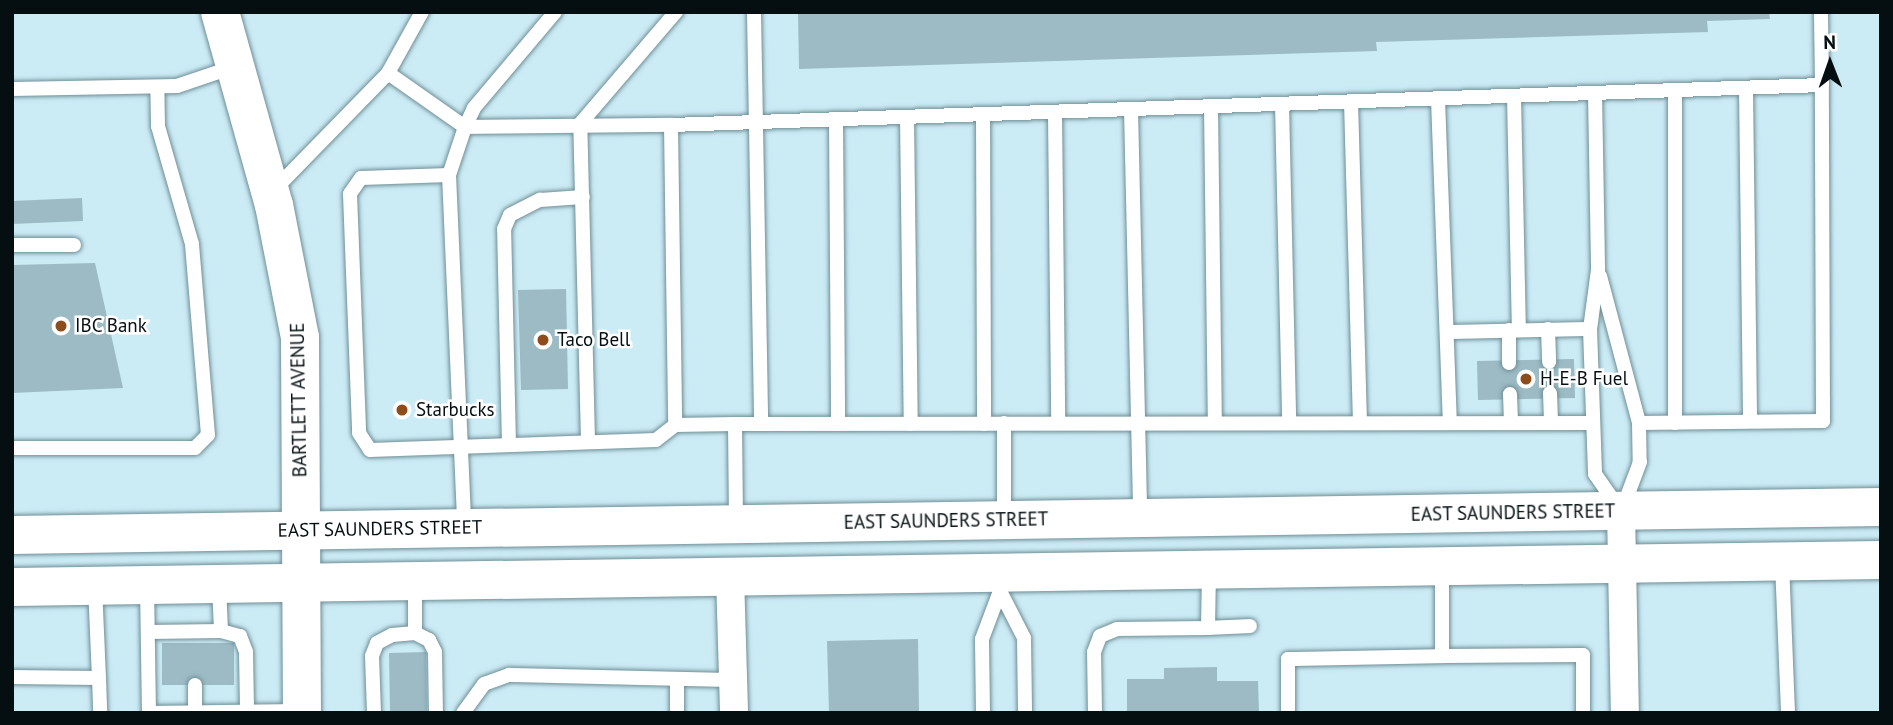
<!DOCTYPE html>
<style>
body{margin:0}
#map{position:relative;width:1893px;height:725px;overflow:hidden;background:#cbebf5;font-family:"PT Sans",sans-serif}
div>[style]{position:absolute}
.building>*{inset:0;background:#9cbbc4}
.roads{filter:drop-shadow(0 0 2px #6f8e96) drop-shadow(0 0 2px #6f8e96)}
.service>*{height:14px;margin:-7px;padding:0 7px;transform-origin:7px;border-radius:7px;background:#fff}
.minor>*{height:28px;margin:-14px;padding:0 14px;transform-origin:14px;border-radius:14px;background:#fff}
.secondary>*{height:38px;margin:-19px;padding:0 19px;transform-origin:19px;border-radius:19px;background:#fff}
.primary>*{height:38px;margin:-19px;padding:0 19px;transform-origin:19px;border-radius:19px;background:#fff}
.dots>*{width:19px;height:19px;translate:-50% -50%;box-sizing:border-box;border:4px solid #fff;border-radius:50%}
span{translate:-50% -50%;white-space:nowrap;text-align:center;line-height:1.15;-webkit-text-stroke:5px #fff;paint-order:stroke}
.poi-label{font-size:19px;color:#050f12}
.left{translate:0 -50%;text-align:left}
.street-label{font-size:19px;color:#050f12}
.frame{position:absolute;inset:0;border:14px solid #050f12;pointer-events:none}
.north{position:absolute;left:1795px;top:28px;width:70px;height:70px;-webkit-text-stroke:5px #fff;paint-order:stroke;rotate:359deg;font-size:19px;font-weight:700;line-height:28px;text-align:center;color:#050f12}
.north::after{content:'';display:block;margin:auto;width:24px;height:32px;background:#050f12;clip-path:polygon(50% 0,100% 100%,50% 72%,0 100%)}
</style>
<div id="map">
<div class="building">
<i style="clip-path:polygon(798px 12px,1769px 12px,1770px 19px,1707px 21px,1708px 32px,1376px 42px,1377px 51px,799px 69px)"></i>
<i style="clip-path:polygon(82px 198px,83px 221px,12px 224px,12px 201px)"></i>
<i style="clip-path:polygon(95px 263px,123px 388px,12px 393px,12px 265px)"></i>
<i style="clip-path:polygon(566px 289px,568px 389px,521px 390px,518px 290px)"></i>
<i style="clip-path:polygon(1574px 359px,1575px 398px,1478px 400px,1477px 361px)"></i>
<i style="clip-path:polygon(918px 639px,919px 713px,829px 713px,827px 641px)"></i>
<i style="clip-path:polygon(162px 643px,234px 643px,234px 685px,162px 685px)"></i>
<i style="clip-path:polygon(426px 652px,427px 713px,390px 713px,389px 653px)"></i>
<i style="clip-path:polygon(1217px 667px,1217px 681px,1258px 681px,1259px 713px,1127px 713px,1127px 679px,1164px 679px,1164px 668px)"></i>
</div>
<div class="roads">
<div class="service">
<i style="left:555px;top:12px;width:126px;rotate:130.2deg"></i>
<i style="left:474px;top:108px;width:21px;rotate:115deg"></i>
<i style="left:465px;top:127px;width:206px;rotate:-0.6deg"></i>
<i style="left:671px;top:125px;width:300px;rotate:89.2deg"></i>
<i style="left:675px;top:425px;width:60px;rotate:-1deg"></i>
<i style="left:735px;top:424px;width:99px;rotate:89.4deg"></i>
<i style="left:754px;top:12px;width:412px;rotate:89deg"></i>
<i style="left:388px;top:73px;width:94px;rotate:35deg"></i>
<i style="left:465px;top:127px;width:51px;rotate:108.4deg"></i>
<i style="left:449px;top:175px;width:350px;rotate:87.5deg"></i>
<i style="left:1746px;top:88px;width:333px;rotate:89.3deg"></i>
<i style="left:12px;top:89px;width:165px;rotate:-1deg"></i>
<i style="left:177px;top:86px;width:59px;rotate:-18.7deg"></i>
<i style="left:1595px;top:93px;width:177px;rotate:89deg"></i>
<i style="left:1598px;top:270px;width:60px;rotate:97.7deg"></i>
<i style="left:1590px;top:329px;width:145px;rotate:88deg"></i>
<i style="left:1595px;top:474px;width:40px;rotate:55.1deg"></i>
<i style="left:1514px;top:96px;width:234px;rotate:88.8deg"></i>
<i style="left:1438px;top:99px;width:324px;rotate:87.9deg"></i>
<i style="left:1351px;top:101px;width:322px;rotate:88.4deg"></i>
<i style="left:1282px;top:104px;width:319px;rotate:88.7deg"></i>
<i style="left:1211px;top:106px;width:317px;rotate:89.3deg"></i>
<i style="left:1131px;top:109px;width:408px;rotate:88.7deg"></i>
<i style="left:1055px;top:112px;width:311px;rotate:89.4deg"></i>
<i style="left:983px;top:114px;width:310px;rotate:89.8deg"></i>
<i style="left:907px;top:117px;width:307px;rotate:89.3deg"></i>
<i style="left:836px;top:119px;width:305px;rotate:89.6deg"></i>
<i style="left:671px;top:125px;width:1152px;rotate:-1.99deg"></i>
<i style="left:1822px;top:85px;width:73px;rotate:-90.8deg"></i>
<i style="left:449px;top:175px;width:88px;rotate:178deg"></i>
<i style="left:361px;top:178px;width:19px;rotate:125deg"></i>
<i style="left:350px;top:194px;width:239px;rotate:87.8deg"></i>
<i style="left:359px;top:433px;width:20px;rotate:57deg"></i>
<i style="left:370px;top:450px;width:286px;rotate:-2deg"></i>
<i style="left:656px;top:440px;width:24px;rotate:-38deg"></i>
<i style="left:274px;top:190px;width:163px;rotate:-45.7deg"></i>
<i style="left:388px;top:73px;width:70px;rotate:-60.9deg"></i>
<i style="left:12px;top:245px;width:62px"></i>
<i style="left:1600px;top:276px;width:152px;rotate:75.1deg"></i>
<i style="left:1639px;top:423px;width:39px;rotate:89deg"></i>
<i style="left:1640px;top:462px;width:51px;rotate:110.6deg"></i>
<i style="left:1548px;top:329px;width:33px;rotate:88deg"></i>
<i style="left:1509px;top:330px;width:33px;rotate:90deg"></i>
<i style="left:1447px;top:332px;width:143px;rotate:-1.2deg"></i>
<i style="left:1550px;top:393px;width:30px;rotate:88deg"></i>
<i style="left:1510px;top:394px;width:29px;rotate:88deg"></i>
<i style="left:1639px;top:423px;width:184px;rotate:-0.6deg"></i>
<i style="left:1823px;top:421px;width:336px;rotate:-90.2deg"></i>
<i style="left:1675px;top:423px;width:333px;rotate:-90deg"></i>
<i style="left:735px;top:424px;width:858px;rotate:-0.07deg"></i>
<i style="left:588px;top:441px;width:317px;rotate:-91.4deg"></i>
<i style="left:580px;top:124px;width:148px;rotate:-49.4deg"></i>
<i style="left:509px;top:445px;width:216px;rotate:-91.3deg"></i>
<i style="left:504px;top:229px;width:15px;rotate:-67deg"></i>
<i style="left:510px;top:215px;width:34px;rotate:-27deg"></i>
<i style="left:540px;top:200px;width:43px;rotate:-4deg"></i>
<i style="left:12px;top:448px;width:183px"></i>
<i style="left:195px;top:448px;width:18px;rotate:-45deg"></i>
<i style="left:208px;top:435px;width:192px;rotate:-94.8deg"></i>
<i style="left:192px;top:244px;width:123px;rotate:-106.1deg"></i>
<i style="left:158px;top:126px;width:39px;rotate:-91deg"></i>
<i style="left:1004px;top:520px;width:97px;rotate:-90deg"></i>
<i style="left:1782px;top:563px;width:150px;rotate:87.7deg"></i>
<i style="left:1209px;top:571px;width:57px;rotate:91deg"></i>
<i style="left:1208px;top:628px;width:42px;rotate:-2.7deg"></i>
<i style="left:415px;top:582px;width:51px;rotate:90deg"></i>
<i style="left:219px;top:585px;width:46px;rotate:87.5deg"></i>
<i style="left:221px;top:631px;width:20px;rotate:15deg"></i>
<i style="left:240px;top:636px;width:17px;rotate:69deg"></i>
<i style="left:246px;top:652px;width:60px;rotate:89deg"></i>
<i style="left:147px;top:586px;width:127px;rotate:89.1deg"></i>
<i style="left:149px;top:713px;width:150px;rotate:-0.8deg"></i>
<i style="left:148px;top:632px;width:73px;rotate:-0.8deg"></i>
<i style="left:1442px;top:656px;width:141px;rotate:-0.4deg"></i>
<i style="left:1583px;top:655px;width:58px;rotate:90deg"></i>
<i style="left:12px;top:677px;width:87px;rotate:0.7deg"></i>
<i style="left:99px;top:678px;width:91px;rotate:-92.5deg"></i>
<i style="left:99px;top:678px;width:35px;rotate:88deg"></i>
<i style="left:677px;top:681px;width:32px;rotate:90deg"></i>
<i style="left:195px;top:685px;width:27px;rotate:90deg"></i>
<i style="left:374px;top:713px;width:57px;rotate:-92deg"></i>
<i style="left:372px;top:656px;width:14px;rotate:-69deg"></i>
<i style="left:377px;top:643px;width:17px;rotate:-28deg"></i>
<i style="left:392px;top:635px;width:23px;rotate:-5deg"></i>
<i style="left:415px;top:633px;width:16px;rotate:27deg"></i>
<i style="left:429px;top:640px;width:13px;rotate:63deg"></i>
<i style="left:435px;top:652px;width:61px;rotate:89.1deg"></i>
<i style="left:463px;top:713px;width:36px;rotate:-54deg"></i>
<i style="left:484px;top:684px;width:27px;rotate:-20deg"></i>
<i style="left:509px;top:675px;width:224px;rotate:1.3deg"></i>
<i style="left:983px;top:713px;width:74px;rotate:-90.8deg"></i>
<i style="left:982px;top:639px;width:51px;rotate:-69.4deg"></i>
<i style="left:1000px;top:591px;width:53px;rotate:62.9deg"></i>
<i style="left:1024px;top:638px;width:75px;rotate:89.2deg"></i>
<i style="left:1095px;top:713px;width:61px;rotate:-90.9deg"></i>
<i style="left:1094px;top:652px;width:17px;rotate:-69deg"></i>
<i style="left:1100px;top:636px;width:18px;rotate:-22deg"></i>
<i style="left:1117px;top:629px;width:91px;rotate:-0.6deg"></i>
<i style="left:1288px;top:713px;width:54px;rotate:-90deg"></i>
<i style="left:1288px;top:659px;width:154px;rotate:-1.1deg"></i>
<i style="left:1442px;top:656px;width:88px;rotate:-90deg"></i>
</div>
<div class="minor">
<i style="left:1621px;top:511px;width:202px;rotate:88.9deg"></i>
<i style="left:730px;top:576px;width:137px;rotate:88.3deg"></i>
</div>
<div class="secondary">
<i style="left:220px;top:12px;width:200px;rotate:74.4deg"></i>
<i style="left:274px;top:205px;width:135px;rotate:78.9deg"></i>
<i style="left:300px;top:337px;width:376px;rotate:89.7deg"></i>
</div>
<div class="primary">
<i style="left:12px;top:535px;width:1869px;rotate:-0.86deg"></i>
<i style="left:12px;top:587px;width:1869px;rotate:-0.83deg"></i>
</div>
</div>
<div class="dots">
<i style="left:61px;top:326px;background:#8e4c1a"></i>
<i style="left:543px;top:340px;background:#8e4c1a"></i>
<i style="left:1526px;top:379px;background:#8e4c1a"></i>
<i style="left:402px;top:410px;background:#8e4c1a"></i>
</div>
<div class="poi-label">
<span class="left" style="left:75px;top:326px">IBC Bank</span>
<span class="left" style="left:557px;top:340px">Taco Bell</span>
<span class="left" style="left:1540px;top:379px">H-E-B Fuel</span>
<span class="left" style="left:416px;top:410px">Starbucks</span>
</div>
<div class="street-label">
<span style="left:299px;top:400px;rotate:-91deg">BARTLETT AVENUE</span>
<span style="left:1513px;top:513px;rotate:-1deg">EAST SAUNDERS STREET</span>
<span style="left:946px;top:521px;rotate:-1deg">EAST SAUNDERS STREET</span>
<span style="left:380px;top:529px;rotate:-1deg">EAST SAUNDERS STREET</span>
</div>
<div class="frame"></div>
<div class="north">N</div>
</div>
